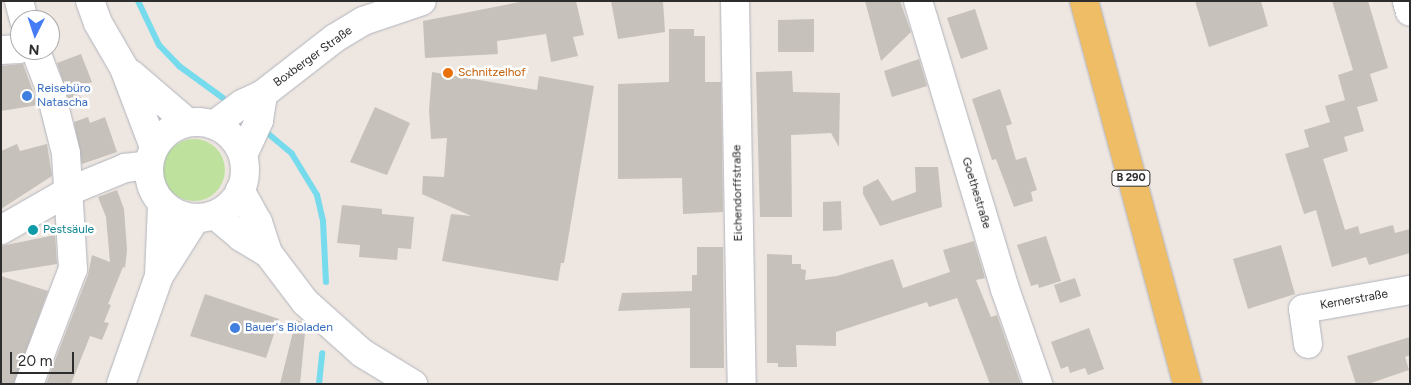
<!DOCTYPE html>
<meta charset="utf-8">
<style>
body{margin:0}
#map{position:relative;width:1411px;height:385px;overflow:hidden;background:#eee6e0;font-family:Figtree,sans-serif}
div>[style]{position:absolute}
.green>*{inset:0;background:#bee29e}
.round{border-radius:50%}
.stream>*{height:6px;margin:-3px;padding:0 3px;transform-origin:3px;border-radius:3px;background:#76dbec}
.building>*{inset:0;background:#c7c1bb}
.roads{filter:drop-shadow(0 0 1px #b0b4bd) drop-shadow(0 0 1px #b0b4bd)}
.minor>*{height:28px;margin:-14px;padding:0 14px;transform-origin:14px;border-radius:14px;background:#fff}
.minor>.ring{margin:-14px;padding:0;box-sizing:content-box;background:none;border:28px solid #fff;border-radius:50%}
.major>*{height:28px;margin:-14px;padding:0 14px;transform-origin:14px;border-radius:14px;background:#eebd65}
.dots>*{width:14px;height:14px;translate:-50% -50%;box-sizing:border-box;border:2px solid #fff;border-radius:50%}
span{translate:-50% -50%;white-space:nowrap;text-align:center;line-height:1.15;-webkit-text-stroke:5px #fff;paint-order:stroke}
.shield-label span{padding:1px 4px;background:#fff;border:1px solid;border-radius:4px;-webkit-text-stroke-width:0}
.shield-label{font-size:11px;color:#2d2d2d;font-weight:700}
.street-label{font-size:12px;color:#2d2d2d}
.food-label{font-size:12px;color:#c56008}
.left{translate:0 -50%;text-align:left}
.shop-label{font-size:12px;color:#366cbe}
.culture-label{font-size:12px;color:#0d838f}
.frame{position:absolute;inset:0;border:2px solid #2d2d2d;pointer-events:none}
.north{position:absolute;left:10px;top:10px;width:50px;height:50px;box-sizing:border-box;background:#fff;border:1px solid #ababab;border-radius:50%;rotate:184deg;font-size:14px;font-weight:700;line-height:20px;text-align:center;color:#2d2d2d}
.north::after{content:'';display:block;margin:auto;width:18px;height:22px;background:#457bf5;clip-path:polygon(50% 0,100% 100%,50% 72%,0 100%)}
.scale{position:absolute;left:10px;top:352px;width:64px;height:22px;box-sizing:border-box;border:2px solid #2d2d2d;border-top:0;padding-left:6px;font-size:15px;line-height:18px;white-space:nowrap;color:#2d2d2d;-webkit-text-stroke:4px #fff;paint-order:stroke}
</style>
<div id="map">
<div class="green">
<i class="round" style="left:163px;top:139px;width:62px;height:62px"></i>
</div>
<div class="stream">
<i style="left:138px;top:1px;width:49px;rotate:64.5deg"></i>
<i style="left:159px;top:45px;width:29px;rotate:46deg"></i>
<i style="left:179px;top:66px;width:54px;rotate:36deg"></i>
<i style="left:265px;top:131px;width:35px;rotate:40deg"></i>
<i style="left:292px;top:154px;width:48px;rotate:58.6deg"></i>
<i style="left:317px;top:195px;width:27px;rotate:77deg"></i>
<i style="left:323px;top:221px;width:61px;rotate:87.2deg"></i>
<i style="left:319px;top:384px;width:31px;rotate:-84deg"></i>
</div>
<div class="building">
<i style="clip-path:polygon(525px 1px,576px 1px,584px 35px,573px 37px,578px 56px,551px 62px,546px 34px,497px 41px,498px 54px,425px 58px,423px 21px)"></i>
<i style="clip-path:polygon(611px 1px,663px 1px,665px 32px,618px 39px)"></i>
<i style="clip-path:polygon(865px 1px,900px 1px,911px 32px,881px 61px)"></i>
<i style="clip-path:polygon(1195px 1px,1261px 1px,1268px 26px,1209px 47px)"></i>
<i style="clip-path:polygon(1332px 1px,1368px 1px,1388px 68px,1370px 74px,1378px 101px,1357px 107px,1364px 131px,1344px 137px,1348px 151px,1323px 159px,1345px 230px,1358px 226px,1360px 234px,1393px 225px,1395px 233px,1410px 229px,1410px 253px,1369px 265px,1366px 257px,1332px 267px,1316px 210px,1304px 214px,1285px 154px,1309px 147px,1304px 130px,1330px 122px,1325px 106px,1345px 100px,1338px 75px,1353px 70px)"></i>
<i style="clip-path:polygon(975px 9px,988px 49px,961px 59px,947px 18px)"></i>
<i style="clip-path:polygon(814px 19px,814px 52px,778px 52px,778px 20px)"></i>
<i style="clip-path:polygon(669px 29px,694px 29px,694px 36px,705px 36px,705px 82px,721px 82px,723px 212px,683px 214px,682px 178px,618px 179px,618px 84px,669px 82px)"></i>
<i style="clip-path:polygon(81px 54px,92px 82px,77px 87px,84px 107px,71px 107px,57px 63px)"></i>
<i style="clip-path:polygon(919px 59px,927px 86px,892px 97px,884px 71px)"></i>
<i style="clip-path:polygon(23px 64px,38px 105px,1px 111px,1px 66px)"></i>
<i style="clip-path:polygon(792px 71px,793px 92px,840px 93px,839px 147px,831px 133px,791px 135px,792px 217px,760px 217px,756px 72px)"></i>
<i style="clip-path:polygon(432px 72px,537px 90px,539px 76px,594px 86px,564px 263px,561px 263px,558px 281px,442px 261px,451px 214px,471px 216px,422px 194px,423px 176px,444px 177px,447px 138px,431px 139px,429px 110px)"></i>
<i style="clip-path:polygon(1000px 89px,1012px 124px,1006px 126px,1016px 160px,1026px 157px,1037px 190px,1031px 192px,1033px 201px,1014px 207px,996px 159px,992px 160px,972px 99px)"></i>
<i style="clip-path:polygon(375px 107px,410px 123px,387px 175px,350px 162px)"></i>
<i style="clip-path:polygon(88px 117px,90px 123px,105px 117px,117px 152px,82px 164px,74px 122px)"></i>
<i style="clip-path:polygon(17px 144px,20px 151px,47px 144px,52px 176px,1px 209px,1px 151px)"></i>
<i style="clip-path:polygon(915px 167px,938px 167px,942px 207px,880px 226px,863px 194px,863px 187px,878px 179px,892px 201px,916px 192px)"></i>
<i style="clip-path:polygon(117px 190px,124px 209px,127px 250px,125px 268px,123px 267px,108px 304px,111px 305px,104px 322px,109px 323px,102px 340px,90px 336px,71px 384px,46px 384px,88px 275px,92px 255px,110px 262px,106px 217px,98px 197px)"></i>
<i style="clip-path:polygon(841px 201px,842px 230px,823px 231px,823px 202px)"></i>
<i style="clip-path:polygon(342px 205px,382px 209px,382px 214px,414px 217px,411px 249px,398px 248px,397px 260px,359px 257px,360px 245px,337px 243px)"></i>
<i style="clip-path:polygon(55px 235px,57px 264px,1px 273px,1px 246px)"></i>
<i style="clip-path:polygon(1046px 236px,1061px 281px,1039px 288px,1038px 284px,1031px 286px,1017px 245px)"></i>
<i style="clip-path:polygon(974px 241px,985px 278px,976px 280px,991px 317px,997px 315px,1021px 384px,990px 384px,957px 298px,929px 307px,927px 302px,836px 332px,836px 346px,796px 345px,797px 367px,778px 367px,778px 363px,767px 363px,767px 254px,792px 255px,792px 264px,801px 264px,801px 269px,806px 270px,805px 280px,837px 276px,893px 259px,903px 288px,950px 272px,943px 250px)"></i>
<i style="clip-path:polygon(1281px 245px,1295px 294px,1248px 309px,1233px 259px)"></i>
<i style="clip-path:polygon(697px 247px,723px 247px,724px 368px,690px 368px,690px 308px,618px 311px,622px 293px,692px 291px,692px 275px,697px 275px)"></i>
<i style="clip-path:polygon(1px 276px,48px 291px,14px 384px,1px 384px)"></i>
<i style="clip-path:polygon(1075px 278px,1081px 296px,1060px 303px,1054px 285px)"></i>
<i style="clip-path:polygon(205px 294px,279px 319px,266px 358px,190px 336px)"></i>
<i style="clip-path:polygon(296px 320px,306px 323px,300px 384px,280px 384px)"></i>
<i style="clip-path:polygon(1089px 328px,1104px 369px,1088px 375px,1085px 368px,1070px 373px,1068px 366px,1061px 369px,1051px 342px)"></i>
<i style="clip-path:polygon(1410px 337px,1410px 355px,1405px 357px,1409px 370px,1368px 384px,1356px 384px,1347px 356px)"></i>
</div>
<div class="roads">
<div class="minor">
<i style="left:19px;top:1px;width:20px;rotate:75deg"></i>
<i style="left:90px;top:1px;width:23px;rotate:70deg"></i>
<i style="left:98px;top:23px;width:52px;rotate:60deg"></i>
<i style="left:124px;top:68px;width:85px;rotate:69.2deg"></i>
<i style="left:735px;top:1px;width:383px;rotate:89deg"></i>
<i style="left:918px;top:1px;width:301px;rotate:73.2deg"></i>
<i style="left:1005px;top:289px;width:101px;rotate:70.8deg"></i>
<i style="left:1407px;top:1px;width:11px;rotate:75deg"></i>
<i style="left:1px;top:50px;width:19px;rotate:-3deg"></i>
<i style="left:131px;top:74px;width:74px;rotate:40.6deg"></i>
<i class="ring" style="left:149px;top:122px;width:68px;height:68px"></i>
<i style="left:214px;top:125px;width:35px;rotate:-37deg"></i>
<i style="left:242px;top:104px;width:23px;rotate:-25deg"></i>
<i style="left:263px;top:94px;width:91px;rotate:-37.9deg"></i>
<i style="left:335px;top:38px;width:33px;rotate:-31deg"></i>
<i style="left:363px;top:21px;width:62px;rotate:-18.7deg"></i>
<i style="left:243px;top:155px;width:38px;rotate:-65deg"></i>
<i style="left:259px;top:120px;width:26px;rotate:-81deg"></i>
<i style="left:240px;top:190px;width:37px;rotate:61deg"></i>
<i style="left:258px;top:222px;width:33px;rotate:72deg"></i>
<i style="left:268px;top:253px;width:61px;rotate:52.9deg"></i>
<i style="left:305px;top:302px;width:76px;rotate:41.8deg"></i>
<i style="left:362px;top:353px;width:60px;rotate:31.3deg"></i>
<i style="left:215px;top:215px;width:34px;rotate:40deg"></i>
<i style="left:241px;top:237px;width:31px;rotate:31deg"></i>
<i style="left:1px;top:230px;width:78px;rotate:-29.8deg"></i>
<i style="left:69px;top:191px;width:61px;rotate:-22.3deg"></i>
<i style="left:125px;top:168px;width:24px;rotate:-7deg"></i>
<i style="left:159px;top:276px;width:73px;rotate:-87.6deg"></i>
<i style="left:1308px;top:344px;width:35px;rotate:-98deg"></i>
<i style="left:1303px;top:309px;width:109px;rotate:-10.1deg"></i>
<i style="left:29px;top:384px;width:123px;rotate:-69.1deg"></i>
<i style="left:73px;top:269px;width:116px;rotate:-93.5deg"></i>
<i style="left:66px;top:153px;width:69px;rotate:-104.2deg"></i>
<i style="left:49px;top:86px;width:39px;rotate:-111deg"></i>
<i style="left:121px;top:384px;width:114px;rotate:-70.6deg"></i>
<i style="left:159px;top:276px;width:69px;rotate:-57.5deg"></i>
</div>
<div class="major">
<i style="left:1084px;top:1px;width:397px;rotate:74.9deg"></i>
</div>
</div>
<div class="dots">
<i style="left:448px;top:73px;background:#e8710a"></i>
<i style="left:27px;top:96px;background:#3f7fe0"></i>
<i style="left:33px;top:230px;background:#0f9aa8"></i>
<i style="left:235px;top:328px;background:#3f7fe0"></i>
</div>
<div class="shield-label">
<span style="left:1131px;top:178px">B 290</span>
</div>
<div class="street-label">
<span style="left:313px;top:57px;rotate:-36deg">Boxberger Straße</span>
<span style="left:738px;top:193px;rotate:-91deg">Eichendorffstraße</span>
<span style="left:976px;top:193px;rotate:73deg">Goethestraße</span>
<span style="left:1354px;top:300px;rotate:-10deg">Kernerstraße</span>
</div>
<div class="food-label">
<span class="left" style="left:458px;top:73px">Schnitzelhof</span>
</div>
<div class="shop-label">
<span class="left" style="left:37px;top:96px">Reisebüro<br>Natascha</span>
<span class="left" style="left:245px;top:328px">Bauer's Bioladen</span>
</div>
<div class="culture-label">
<span class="left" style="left:43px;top:230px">Pestsäule</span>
</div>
<div class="frame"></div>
<div class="north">N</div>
<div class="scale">20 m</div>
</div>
